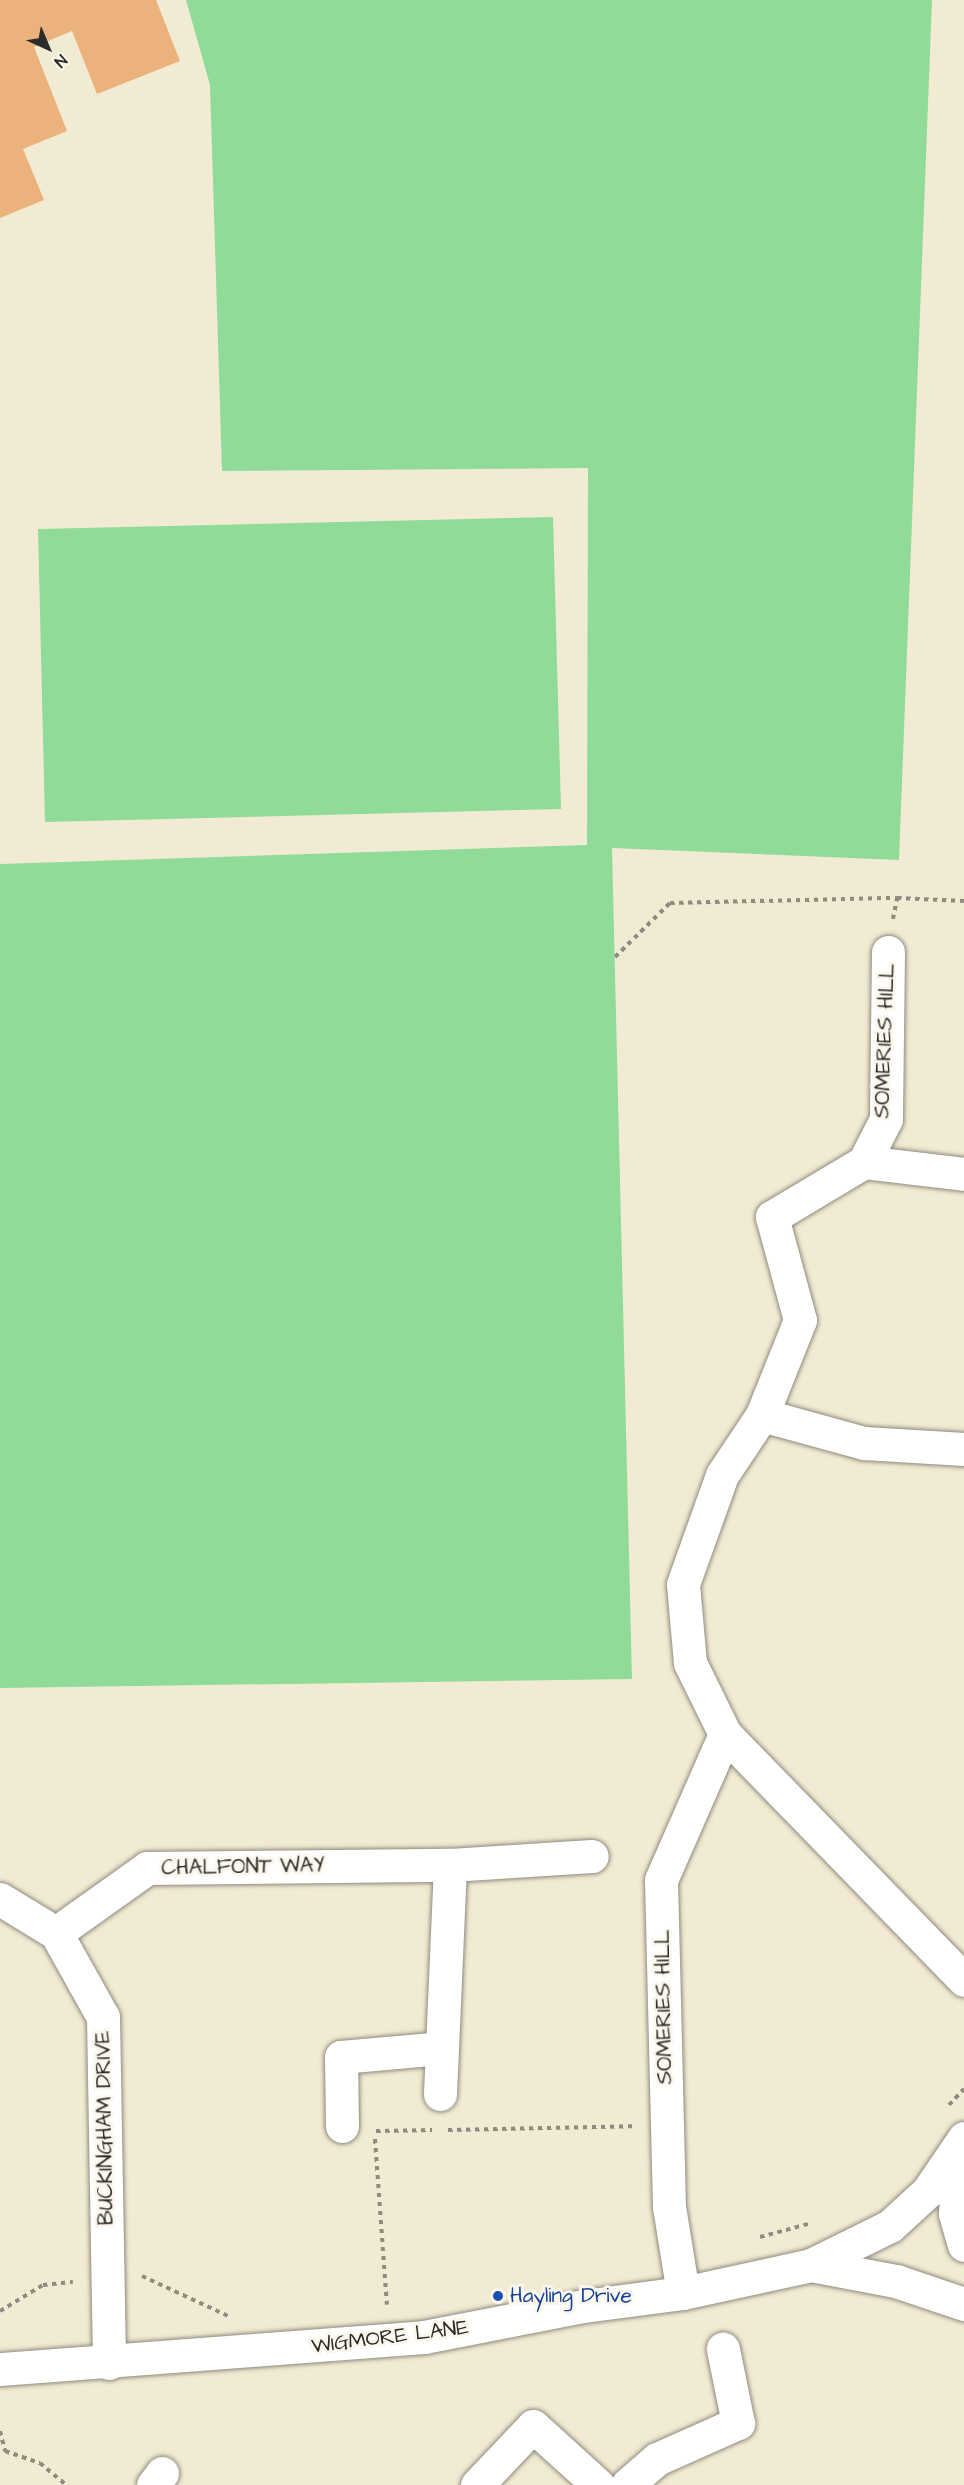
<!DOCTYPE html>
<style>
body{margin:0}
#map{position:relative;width:964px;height:2485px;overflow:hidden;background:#f2ebd3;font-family:"Architects Daughter",sans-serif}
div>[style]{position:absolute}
.green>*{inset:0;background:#90db97}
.building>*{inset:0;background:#ebb27b}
.path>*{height:4px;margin-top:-2px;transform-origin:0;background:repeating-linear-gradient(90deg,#8e8b7f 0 4.5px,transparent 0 9px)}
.roads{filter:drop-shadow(0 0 2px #8e8b7f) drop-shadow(0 0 2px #8e8b7f)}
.minor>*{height:33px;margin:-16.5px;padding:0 16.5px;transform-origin:16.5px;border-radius:16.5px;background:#fff}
.dots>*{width:16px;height:16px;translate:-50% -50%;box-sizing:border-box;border:3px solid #fbf7ec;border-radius:50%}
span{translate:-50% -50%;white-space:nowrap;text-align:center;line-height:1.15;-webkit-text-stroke:6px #fbf7ec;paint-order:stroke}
.street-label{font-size:21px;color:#2b2b2b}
.transit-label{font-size:21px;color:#164399}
.left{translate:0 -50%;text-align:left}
.north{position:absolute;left:18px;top:18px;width:60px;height:60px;-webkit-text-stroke:4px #fbf7ec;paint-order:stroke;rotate:136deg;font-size:16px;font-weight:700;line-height:24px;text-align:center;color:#2b2b2b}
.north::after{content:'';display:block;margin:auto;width:21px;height:27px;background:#2b2b2b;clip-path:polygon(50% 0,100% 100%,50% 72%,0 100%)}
</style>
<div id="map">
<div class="green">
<i style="clip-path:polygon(186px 0,932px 0,899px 860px,612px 848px,632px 1679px,0 1688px,0 864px,587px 845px,588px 468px,222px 471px,210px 85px)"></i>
<i style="clip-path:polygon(553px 517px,561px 809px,45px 822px,38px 529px)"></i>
</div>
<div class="building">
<i style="clip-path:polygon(0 0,156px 0,180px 61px,97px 94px,72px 31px,34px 47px,67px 131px,23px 149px,44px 200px,0 218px)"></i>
</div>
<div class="path">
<i style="left:893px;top:919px;width:21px;rotate:-79deg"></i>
<i style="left:897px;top:898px;width:67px;rotate:2.6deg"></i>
<i style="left:615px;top:957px;width:77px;rotate:-44.5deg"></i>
<i style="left:670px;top:903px;width:227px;rotate:-1.3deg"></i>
<i style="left:949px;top:2105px;width:22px;rotate:-47deg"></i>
<i style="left:448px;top:2130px;width:185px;rotate:-1.2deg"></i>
<i style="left:376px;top:2131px;width:56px;rotate:-1deg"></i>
<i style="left:375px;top:2139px;width:166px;rotate:85.9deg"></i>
<i style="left:760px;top:2237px;width:50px;rotate:-15.2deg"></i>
<i style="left:142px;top:2276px;width:95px;rotate:24.9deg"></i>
<i style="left:0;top:2311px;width:50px;rotate:-31.2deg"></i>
<i style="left:43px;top:2285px;width:30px;rotate:-6deg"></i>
<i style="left:0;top:2431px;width:21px;rotate:76deg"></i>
<i style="left:5px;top:2451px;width:37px;rotate:19deg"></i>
<i style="left:40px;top:2463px;width:34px;rotate:40deg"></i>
</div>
<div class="roads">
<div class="minor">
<i style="left:888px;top:952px;width:167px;rotate:90.7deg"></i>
<i style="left:886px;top:1119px;width:48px;rotate:117.1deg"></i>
<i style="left:864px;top:1162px;width:101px;rotate:6.8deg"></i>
<i style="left:762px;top:1415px;width:106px;rotate:15.4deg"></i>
<i style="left:864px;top:1443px;width:100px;rotate:3.4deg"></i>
<i style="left:725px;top:1734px;width:343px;rotate:45.8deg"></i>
<i style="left:0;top:1899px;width:66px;rotate:31.3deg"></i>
<i style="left:56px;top:1933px;width:96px;rotate:60.8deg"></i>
<i style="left:103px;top:2017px;width:346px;rotate:89deg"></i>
<i style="left:56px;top:1933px;width:112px;rotate:-35.5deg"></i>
<i style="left:147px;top:1868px;width:303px;rotate:-0.6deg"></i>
<i style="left:450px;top:1865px;width:142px;rotate:-3.6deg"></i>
<i style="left:440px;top:2094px;width:229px;rotate:-87.5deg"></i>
<i style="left:342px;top:2126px;width:69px;rotate:-90.8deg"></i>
<i style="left:341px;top:2057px;width:100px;rotate:-5.1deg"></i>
<i style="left:963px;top:2150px;width:13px;rotate:113deg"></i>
<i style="left:958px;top:2162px;width:52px;rotate:93.3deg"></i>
<i style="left:955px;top:2214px;width:32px;rotate:74deg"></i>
<i style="left:811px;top:2265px;width:86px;rotate:10.7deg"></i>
<i style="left:896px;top:2281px;width:72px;rotate:18.7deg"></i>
<i style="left:683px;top:2293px;width:87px;rotate:-99.2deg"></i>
<i style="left:669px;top:2207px;width:327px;rotate:-91.4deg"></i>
<i style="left:661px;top:1880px;width:159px;rotate:-66.3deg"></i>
<i style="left:725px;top:1734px;width:79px;rotate:-116.2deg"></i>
<i style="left:690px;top:1663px;width:79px;rotate:-95.1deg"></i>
<i style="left:683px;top:1584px;width:116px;rotate:-70.3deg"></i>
<i style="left:722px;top:1475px;width:72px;rotate:-56.3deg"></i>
<i style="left:762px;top:1415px;width:102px;rotate:-68.2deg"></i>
<i style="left:800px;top:1320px;width:107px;rotate:-105.2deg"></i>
<i style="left:772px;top:1217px;width:107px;rotate:-30.9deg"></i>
<i style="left:0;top:2369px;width:425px;rotate:-4.3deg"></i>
<i style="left:424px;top:2337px;width:163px;rotate:-11deg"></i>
<i style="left:584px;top:2306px;width:100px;rotate:-7.5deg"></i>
<i style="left:683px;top:2293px;width:131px;rotate:-12.3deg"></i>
<i style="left:811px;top:2265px;width:88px;rotate:-26.3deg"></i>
<i style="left:890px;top:2226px;width:52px;rotate:-42.6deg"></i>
<i style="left:928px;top:2191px;width:64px;rotate:-55.8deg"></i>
<i style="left:153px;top:2485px;width:15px;rotate:-53deg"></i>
<i style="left:477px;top:2485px;width:81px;rotate:-46.5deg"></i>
<i style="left:533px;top:2426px;width:88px;rotate:42.2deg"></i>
<i style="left:627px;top:2485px;width:40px;rotate:-41deg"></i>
<i style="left:657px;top:2459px;width:89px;rotate:-24deg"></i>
<i style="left:738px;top:2423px;width:76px;rotate:-101.5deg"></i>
</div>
</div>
<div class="dots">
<i style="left:498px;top:2296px;background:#1a4fb4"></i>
</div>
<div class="street-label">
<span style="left:885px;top:1041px;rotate:-88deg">SOMERIES HILL</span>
<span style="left:243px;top:1867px;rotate:-1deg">CHALFONT WAY</span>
<span style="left:664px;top:2007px;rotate:-91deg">SOMERIES HILL</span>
<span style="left:105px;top:2128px;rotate:-91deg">BUCKINGHAM DRIVE</span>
<span style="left:390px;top:2337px;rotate:-7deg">WIGMORE LANE</span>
</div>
<div class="transit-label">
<span class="left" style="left:510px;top:2296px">Hayling Drive</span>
</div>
<div class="north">N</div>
</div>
